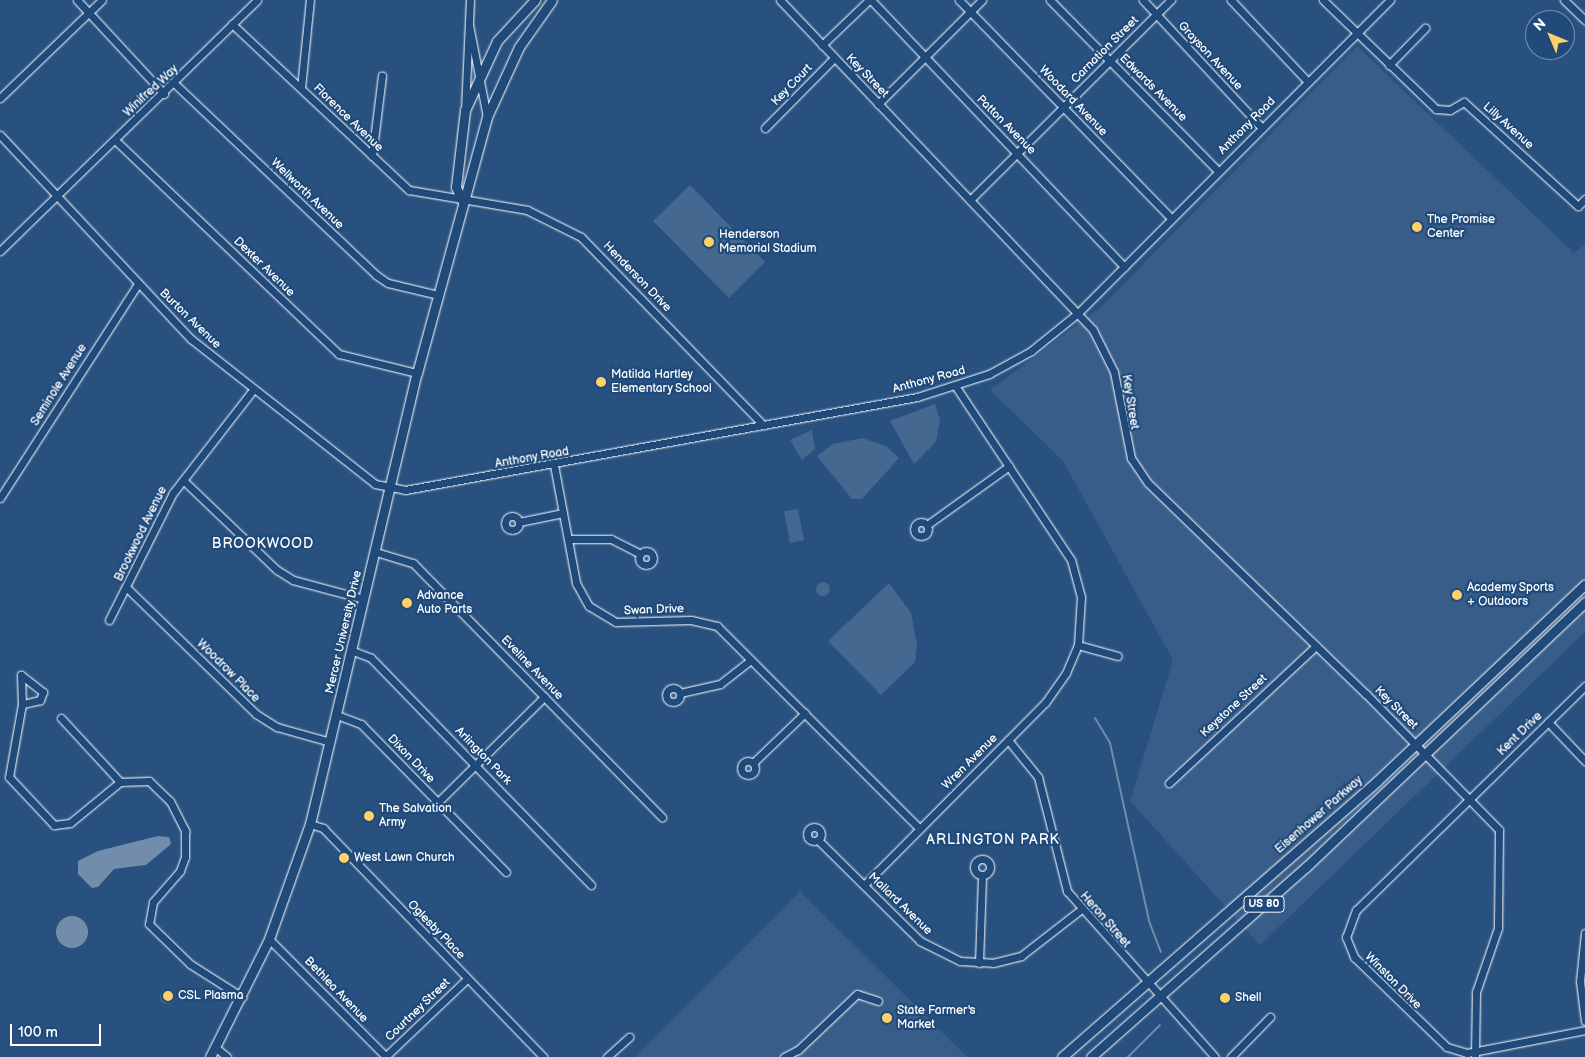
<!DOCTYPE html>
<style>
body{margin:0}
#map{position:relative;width:1585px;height:1057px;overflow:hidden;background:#28517f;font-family:"Balsamiq Sans",sans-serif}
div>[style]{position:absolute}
.built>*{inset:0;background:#375d88}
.green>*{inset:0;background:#446890}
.round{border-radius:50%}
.water>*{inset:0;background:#718dab}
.stream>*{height:2px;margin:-1px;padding:0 1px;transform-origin:1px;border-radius:1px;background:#718dab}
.roads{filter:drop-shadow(0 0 1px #fff) drop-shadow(0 0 1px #fff)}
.minor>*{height:7px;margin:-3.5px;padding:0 3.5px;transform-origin:3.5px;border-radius:3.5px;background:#1f4a7a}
.minor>.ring{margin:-3.5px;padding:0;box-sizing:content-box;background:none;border:7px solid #1f4a7a;border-radius:50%}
.major>*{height:9px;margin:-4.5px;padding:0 4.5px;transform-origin:4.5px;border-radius:4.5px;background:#1f4a7a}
.dots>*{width:14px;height:14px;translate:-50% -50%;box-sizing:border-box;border:2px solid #1f4a7a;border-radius:50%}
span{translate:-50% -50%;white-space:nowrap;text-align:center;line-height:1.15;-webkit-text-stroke:4.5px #1f4a7a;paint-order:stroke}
.shield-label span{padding:1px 4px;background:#1f4a7a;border:1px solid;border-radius:4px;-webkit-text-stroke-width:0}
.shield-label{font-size:11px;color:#fff;font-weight:700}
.street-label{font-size:12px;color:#fff}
.poi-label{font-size:12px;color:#fff}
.left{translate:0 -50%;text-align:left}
.neighbourhood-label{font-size:14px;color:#fff;letter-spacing:1px}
.north{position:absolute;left:1525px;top:10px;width:50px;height:50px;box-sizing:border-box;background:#1f4a7a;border:1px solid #7992af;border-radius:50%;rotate:315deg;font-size:14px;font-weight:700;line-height:20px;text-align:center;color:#fff}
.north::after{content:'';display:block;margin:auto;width:18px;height:22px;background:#ffd166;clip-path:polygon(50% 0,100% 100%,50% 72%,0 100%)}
.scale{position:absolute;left:10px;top:1024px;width:91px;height:22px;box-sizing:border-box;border:2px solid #fff;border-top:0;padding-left:6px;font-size:15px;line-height:18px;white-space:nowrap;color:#fff;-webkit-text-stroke:4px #1f4a7a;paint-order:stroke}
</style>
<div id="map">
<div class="built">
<i style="clip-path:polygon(1357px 46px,1574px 253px,1585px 244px,1585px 632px,1260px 945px,1130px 801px,1173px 660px,1063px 461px,990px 390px,1103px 305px)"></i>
<i style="clip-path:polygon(800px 891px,967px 1057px,635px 1057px)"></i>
</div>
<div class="green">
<i style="clip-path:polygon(690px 185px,765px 262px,729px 298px,653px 221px)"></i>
<i style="clip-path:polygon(935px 404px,940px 420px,936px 442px,914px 464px,890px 421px)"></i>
<i style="clip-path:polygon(812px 430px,815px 449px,802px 460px,790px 440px)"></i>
<i style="clip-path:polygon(862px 438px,886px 446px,899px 458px,862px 499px,852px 499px,817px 456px,833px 444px)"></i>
<i style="clip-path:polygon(798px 509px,804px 540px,790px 543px,784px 511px)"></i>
<i class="round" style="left:816px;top:582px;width:14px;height:14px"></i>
<i style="clip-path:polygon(889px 583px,911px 613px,917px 645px,915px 662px,881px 695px,828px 641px)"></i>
<i class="round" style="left:160px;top:990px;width:14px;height:14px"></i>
</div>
<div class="water">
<i style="clip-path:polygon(158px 836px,169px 837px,171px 844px,146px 865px,114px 869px,98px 887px,92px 888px,78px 874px,78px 861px,98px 851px)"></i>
<i class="round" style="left:56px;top:916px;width:32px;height:32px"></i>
</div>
<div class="stream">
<i style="left:1095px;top:718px;width:29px;rotate:59deg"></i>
<i style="left:1110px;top:743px;width:182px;rotate:77.6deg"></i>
<i style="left:1149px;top:921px;width:33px;rotate:69deg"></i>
<i style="left:1128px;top:1057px;width:45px;rotate:-45deg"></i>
</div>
<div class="roads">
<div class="minor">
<i style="left:77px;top:0;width:128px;rotate:47.2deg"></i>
<i style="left:780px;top:0;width:455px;rotate:46.5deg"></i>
<i style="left:1093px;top:330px;width:47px;rotate:63.4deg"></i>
<i style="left:1114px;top:372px;width:88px;rotate:78.8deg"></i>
<i style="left:1131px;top:458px;width:30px;rotate:56deg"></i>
<i style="left:1148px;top:483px;width:303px;rotate:44.1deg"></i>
<i style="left:1366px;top:694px;width:190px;rotate:45.6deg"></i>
<i style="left:1499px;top:830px;width:98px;rotate:90.6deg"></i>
<i style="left:1498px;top:928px;width:68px;rotate:109deg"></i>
<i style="left:1476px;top:992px;width:65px;rotate:90.9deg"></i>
<i style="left:871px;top:0;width:368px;rotate:46.5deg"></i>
<i style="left:959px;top:0;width:304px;rotate:45.8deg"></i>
<i style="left:1050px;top:0;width:240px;rotate:45.5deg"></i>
<i style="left:1143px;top:0;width:175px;rotate:47.1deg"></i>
<i style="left:1231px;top:0;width:111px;rotate:46.8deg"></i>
<i style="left:1323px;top:0;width:157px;rotate:44deg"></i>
<i style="left:1436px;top:109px;width:14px;rotate:4deg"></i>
<i style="left:1450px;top:110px;width:16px;rotate:-30deg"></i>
<i style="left:1464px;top:102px;width:154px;rotate:42.4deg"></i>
<i style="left:1578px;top:206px;width:10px;rotate:-45deg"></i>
<i style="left:1564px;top:0;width:29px;rotate:44deg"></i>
<i style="left:232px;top:24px;width:243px;rotate:43.2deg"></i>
<i style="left:409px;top:190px;width:120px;rotate:9.6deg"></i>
<i style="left:527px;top:210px;width:60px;rotate:26.6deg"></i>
<i style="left:581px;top:237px;width:262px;rotate:45.9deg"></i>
<i style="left:469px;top:25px;width:94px;rotate:78.9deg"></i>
<i style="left:822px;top:45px;width:65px;rotate:-43.8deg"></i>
<i style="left:1389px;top:65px;width:52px;rotate:-45.8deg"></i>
<i style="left:175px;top:84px;width:277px;rotate:43.5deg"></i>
<i style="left:376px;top:275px;width:14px;rotate:34deg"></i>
<i style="left:388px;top:283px;width:51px;rotate:13.5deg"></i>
<i style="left:301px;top:88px;width:88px;rotate:-84.2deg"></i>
<i style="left:0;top:98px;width:141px;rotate:-43.9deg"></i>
<i style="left:878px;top:104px;width:147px;rotate:-45deg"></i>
<i style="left:465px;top:110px;width:110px;rotate:-87.4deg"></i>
<i style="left:765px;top:128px;width:98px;rotate:-45.4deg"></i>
<i style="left:0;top:135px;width:279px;rotate:46.9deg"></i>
<i style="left:191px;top:339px;width:234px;rotate:38.2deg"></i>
<i style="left:375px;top:484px;width:31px;rotate:11deg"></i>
<i style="left:405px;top:490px;width:520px;rotate:-10.29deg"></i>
<i style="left:917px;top:397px;width:76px;rotate:-17.7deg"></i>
<i style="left:989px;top:374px;width:48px;rotate:-28.7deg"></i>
<i style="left:1031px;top:351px;width:60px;rotate:-39deg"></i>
<i style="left:1078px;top:313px;width:442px;rotate:-45.1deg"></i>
<i style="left:115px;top:140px;width:310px;rotate:43.7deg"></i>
<i style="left:339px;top:354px;width:80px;rotate:13.7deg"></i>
<i style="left:372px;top:156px;width:81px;rotate:-82.9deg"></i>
<i style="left:970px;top:200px;width:284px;rotate:-44.9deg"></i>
<i style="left:0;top:251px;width:359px;rotate:-44.3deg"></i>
<i style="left:554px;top:465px;width:120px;rotate:79.4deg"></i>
<i style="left:576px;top:583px;width:26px;rotate:61deg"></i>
<i style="left:589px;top:606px;width:31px;rotate:31deg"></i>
<i style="left:616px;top:622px;width:75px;rotate:-1.5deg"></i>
<i style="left:691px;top:620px;width:27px;rotate:13deg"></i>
<i style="left:717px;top:626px;width:286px;rotate:45deg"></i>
<i style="left:183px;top:480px;width:130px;rotate:43.8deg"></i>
<i style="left:277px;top:570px;width:19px;rotate:32deg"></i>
<i style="left:293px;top:580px;width:73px;rotate:15deg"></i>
<i style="left:0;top:498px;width:255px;rotate:-57.2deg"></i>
<i class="ring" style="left:505px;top:516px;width:7px;height:7px"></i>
<i style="left:519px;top:522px;width:45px;rotate:-11.6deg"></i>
<i class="ring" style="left:914px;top:522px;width:7px;height:7px"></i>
<i style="left:927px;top:525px;width:101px;rotate:-35.7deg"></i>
<i style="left:569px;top:539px;width:42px"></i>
<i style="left:611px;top:539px;width:33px;rotate:27deg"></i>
<i class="ring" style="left:639px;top:551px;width:7px;height:7px"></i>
<i style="left:376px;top:552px;width:39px;rotate:17deg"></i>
<i style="left:413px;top:563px;width:356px;rotate:45.6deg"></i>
<i style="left:127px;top:588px;width:180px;rotate:44.3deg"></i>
<i style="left:256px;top:714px;width:25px;rotate:32deg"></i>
<i style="left:277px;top:727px;width:55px;rotate:15.8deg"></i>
<i style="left:109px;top:620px;width:142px;rotate:-63.3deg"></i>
<i style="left:173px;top:493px;width:130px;rotate:-52.2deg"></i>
<i style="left:1078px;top:645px;width:41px;rotate:15.4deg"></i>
<i style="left:353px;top:651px;width:19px;rotate:21deg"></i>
<i style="left:371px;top:658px;width:316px;rotate:45.9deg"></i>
<i style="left:21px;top:675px;width:28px;rotate:38deg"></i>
<i style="left:43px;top:692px;width:9px;rotate:111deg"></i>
<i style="left:40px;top:700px;width:18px;rotate:167deg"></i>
<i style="left:22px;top:704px;width:29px;rotate:-92deg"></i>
<i style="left:1585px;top:686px;width:320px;rotate:135.6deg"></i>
<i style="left:1356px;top:910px;width:29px;rotate:110deg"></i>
<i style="left:1346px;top:937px;width:22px;rotate:68deg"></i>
<i style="left:1354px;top:957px;width:129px;rotate:44.1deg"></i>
<i style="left:1447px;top:1047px;width:21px;rotate:17deg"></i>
<i style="left:1467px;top:1053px;width:120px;rotate:-11deg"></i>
<i class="ring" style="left:666px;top:688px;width:7px;height:7px"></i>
<i style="left:680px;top:693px;width:41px;rotate:-12.7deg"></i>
<i style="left:720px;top:684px;width:39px;rotate:-38deg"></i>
<i style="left:22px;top:704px;width:74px;rotate:100.1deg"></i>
<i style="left:9px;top:777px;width:66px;rotate:46.8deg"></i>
<i style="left:54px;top:825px;width:16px;rotate:-7deg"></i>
<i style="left:70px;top:823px;width:65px;rotate:-39.4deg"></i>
<i style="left:120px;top:782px;width:29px;rotate:-2deg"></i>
<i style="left:149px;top:781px;width:29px;rotate:44deg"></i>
<i style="left:170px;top:801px;width:34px;rotate:63deg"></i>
<i style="left:185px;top:831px;width:26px;rotate:90deg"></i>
<i style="left:185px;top:857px;width:15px;rotate:110deg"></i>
<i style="left:180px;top:871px;width:41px;rotate:131.1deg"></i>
<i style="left:153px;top:902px;width:22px;rotate:100deg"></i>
<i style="left:149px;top:924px;width:57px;rotate:44.3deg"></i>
<i style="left:190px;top:964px;width:62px;rotate:32.4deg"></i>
<i style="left:337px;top:715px;width:26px;rotate:21deg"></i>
<i style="left:361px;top:724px;width:207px;rotate:45.6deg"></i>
<i style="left:61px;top:718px;width:87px;rotate:47.3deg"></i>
<i style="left:1548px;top:722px;width:54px;rotate:46.5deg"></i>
<i style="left:1008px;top:740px;width:48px;rotate:51deg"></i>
<i style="left:1038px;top:777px;width:118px;rotate:75.7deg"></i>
<i style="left:1067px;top:891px;width:222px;rotate:48.3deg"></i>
<i class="ring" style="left:741px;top:761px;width:7px;height:7px"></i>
<i style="left:753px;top:763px;width:72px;rotate:-43.9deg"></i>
<i style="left:1169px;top:783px;width:201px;rotate:-43deg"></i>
<i style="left:437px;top:803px;width:151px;rotate:-44.7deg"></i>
<i style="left:310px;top:824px;width:14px;rotate:17deg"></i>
<i style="left:323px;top:828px;width:318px;rotate:46.1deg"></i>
<i class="ring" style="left:807px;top:827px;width:7px;height:7px"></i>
<i style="left:818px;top:840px;width:144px;rotate:44.7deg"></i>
<i style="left:920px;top:941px;width:45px;rotate:26.6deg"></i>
<i style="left:960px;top:961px;width:33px;rotate:3deg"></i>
<i style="left:993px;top:963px;width:29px;rotate:-14deg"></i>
<i style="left:1021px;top:956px;width:75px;rotate:-37.9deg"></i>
<i class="ring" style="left:974px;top:859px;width:9px;height:9px"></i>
<i style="left:864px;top:885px;width:257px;rotate:-45.2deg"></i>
<i style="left:1045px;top:703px;width:37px;rotate:-55deg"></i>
<i style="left:1066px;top:673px;width:30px;rotate:-67deg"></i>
<i style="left:1078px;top:645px;width:48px;rotate:-86.4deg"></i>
<i style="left:1081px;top:597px;width:38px;rotate:-105deg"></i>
<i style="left:1071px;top:560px;width:208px;rotate:-123.6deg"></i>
<i style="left:1585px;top:933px;width:48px;rotate:95.9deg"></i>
<i style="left:1580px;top:981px;width:40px;rotate:82.9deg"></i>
<i style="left:269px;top:939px;width:166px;rotate:45.2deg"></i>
<i style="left:979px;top:963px;width:88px;rotate:-88deg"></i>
<i style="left:216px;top:1048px;width:14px;rotate:39deg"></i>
<i style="left:385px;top:1057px;width:113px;rotate:-43.6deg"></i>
<i style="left:607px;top:1057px;width:30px;rotate:-42deg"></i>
<i style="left:784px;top:1057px;width:16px;rotate:-27deg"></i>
<i style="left:798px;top:1050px;width:81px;rotate:-43.5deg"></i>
<i style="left:857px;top:994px;width:22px;rotate:18deg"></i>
<i style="left:1231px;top:1057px;width:56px;rotate:-45.7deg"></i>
</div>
<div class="major">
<i style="left:462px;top:200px;width:14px;rotate:-115deg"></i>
<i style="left:456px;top:187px;width:78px;rotate:-83.3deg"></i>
<i style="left:465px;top:110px;width:76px;rotate:-65.1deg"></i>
<i style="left:497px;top:41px;width:56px;rotate:-47.2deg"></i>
<i style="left:210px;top:1057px;width:132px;rotate:-63.4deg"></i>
<i style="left:269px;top:939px;width:122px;rotate:-70.4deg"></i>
<i style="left:310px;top:824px;width:464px;rotate:-76.7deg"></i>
<i style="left:417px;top:373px;width:265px;rotate:-74.7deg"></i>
<i style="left:487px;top:117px;width:77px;rotate:-65.4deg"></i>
<i style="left:519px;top:47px;width:57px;rotate:-54.9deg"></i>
<i style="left:1062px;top:1057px;width:419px;rotate:-41.2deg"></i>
<i style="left:1377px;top:781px;width:286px;rotate:-43.4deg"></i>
<i style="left:1091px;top:1057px;width:287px;rotate:-41.5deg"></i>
<i style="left:1306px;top:867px;width:385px;rotate:-43.5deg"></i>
</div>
</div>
<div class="dots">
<i style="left:1417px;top:227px;background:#ffd166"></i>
<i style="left:709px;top:242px;background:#ffd166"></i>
<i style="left:601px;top:382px;background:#ffd166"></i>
<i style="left:1457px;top:595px;background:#ffd166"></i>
<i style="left:407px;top:603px;background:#ffd166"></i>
<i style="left:369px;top:816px;background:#ffd166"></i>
<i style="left:344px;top:858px;background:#ffd166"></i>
<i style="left:168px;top:996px;background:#ffd166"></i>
<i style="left:1225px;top:998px;background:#ffd166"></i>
<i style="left:887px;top:1018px;background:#ffd166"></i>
</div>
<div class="shield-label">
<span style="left:1264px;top:904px">US 80</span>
</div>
<div class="street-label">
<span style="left:1105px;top:50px;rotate:-45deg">Carnation Street</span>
<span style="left:1210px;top:56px;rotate:47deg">Grayson Avenue</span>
<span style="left:867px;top:76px;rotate:46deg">Key Street</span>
<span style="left:792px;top:85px;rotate:-46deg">Key Court</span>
<span style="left:1153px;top:88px;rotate:45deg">Edwards Avenue</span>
<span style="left:151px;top:91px;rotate:-43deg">Winifred Way</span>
<span style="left:1073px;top:101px;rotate:46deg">Woodard Avenue</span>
<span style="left:348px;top:118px;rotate:44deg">Florence Avenue</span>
<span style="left:1006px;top:125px;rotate:45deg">Patton Avenue</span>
<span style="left:1247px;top:126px;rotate:-45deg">Anthony Road</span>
<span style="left:1508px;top:126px;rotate:42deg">Lilly Avenue</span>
<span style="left:307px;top:194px;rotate:44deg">Wellworth Avenue</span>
<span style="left:264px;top:267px;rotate:44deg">Dexter Avenue</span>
<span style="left:637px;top:277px;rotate:46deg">Henderson Drive</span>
<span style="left:190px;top:319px;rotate:44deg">Burton Avenue</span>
<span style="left:929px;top:380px;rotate:-15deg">Anthony Road</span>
<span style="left:59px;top:385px;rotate:-58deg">Seminole Avenue</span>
<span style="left:1130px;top:402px;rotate:81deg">Key Street</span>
<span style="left:532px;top:458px;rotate:-10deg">Anthony Road</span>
<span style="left:141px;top:534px;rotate:-64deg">Brookwood Avenue</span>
<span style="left:654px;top:610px;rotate:-2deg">Swan Drive</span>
<span style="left:344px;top:632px;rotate:-77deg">Mercer University Drive</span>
<span style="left:532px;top:668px;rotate:46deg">Eveline Avenue</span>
<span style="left:228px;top:671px;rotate:45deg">Woodrow Place</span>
<span style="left:1234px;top:706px;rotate:-43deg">Keystone Street</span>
<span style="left:1396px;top:708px;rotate:45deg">Key Street</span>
<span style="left:1520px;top:734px;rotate:-44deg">Kent Drive</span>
<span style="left:483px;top:756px;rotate:46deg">Arlington Park</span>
<span style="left:411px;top:759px;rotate:46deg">Dixon Drive</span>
<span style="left:970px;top:762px;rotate:-45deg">Wren Avenue</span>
<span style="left:1319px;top:815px;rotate:-41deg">Eisenhower Parkway</span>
<span style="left:900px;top:904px;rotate:44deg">Mallard Avenue</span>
<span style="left:1105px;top:920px;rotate:49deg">Heron Street</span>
<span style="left:436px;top:930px;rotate:46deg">Oglesby Place</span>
<span style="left:1393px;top:981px;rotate:45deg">Winston Drive</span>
<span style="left:336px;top:990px;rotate:46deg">Bethlea Avenue</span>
<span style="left:418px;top:1010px;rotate:-44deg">Courtney Street</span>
</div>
<div class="poi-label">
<span class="left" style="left:1427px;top:227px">The Promise<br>Center</span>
<span class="left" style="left:719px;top:242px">Henderson<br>Memorial Stadium</span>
<span class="left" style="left:611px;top:382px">Matilda Hartley<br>Elementary School</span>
<span class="left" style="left:1467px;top:595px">Academy Sports<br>+ Outdoors</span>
<span class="left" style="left:417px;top:603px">Advance<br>Auto Parts</span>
<span class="left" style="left:379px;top:816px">The Salvation<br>Army</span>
<span class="left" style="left:354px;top:858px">West Lawn Church</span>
<span class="left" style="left:178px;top:996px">CSL Plasma</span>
<span class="left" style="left:1235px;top:998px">Shell</span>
<span class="left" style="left:897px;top:1018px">State Farmer's<br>Market</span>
</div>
<div class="neighbourhood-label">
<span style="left:263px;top:544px">BROOKWOOD</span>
<span style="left:993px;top:840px">ARLINGTON PARK</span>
</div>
<div class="north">N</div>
<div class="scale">100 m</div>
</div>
